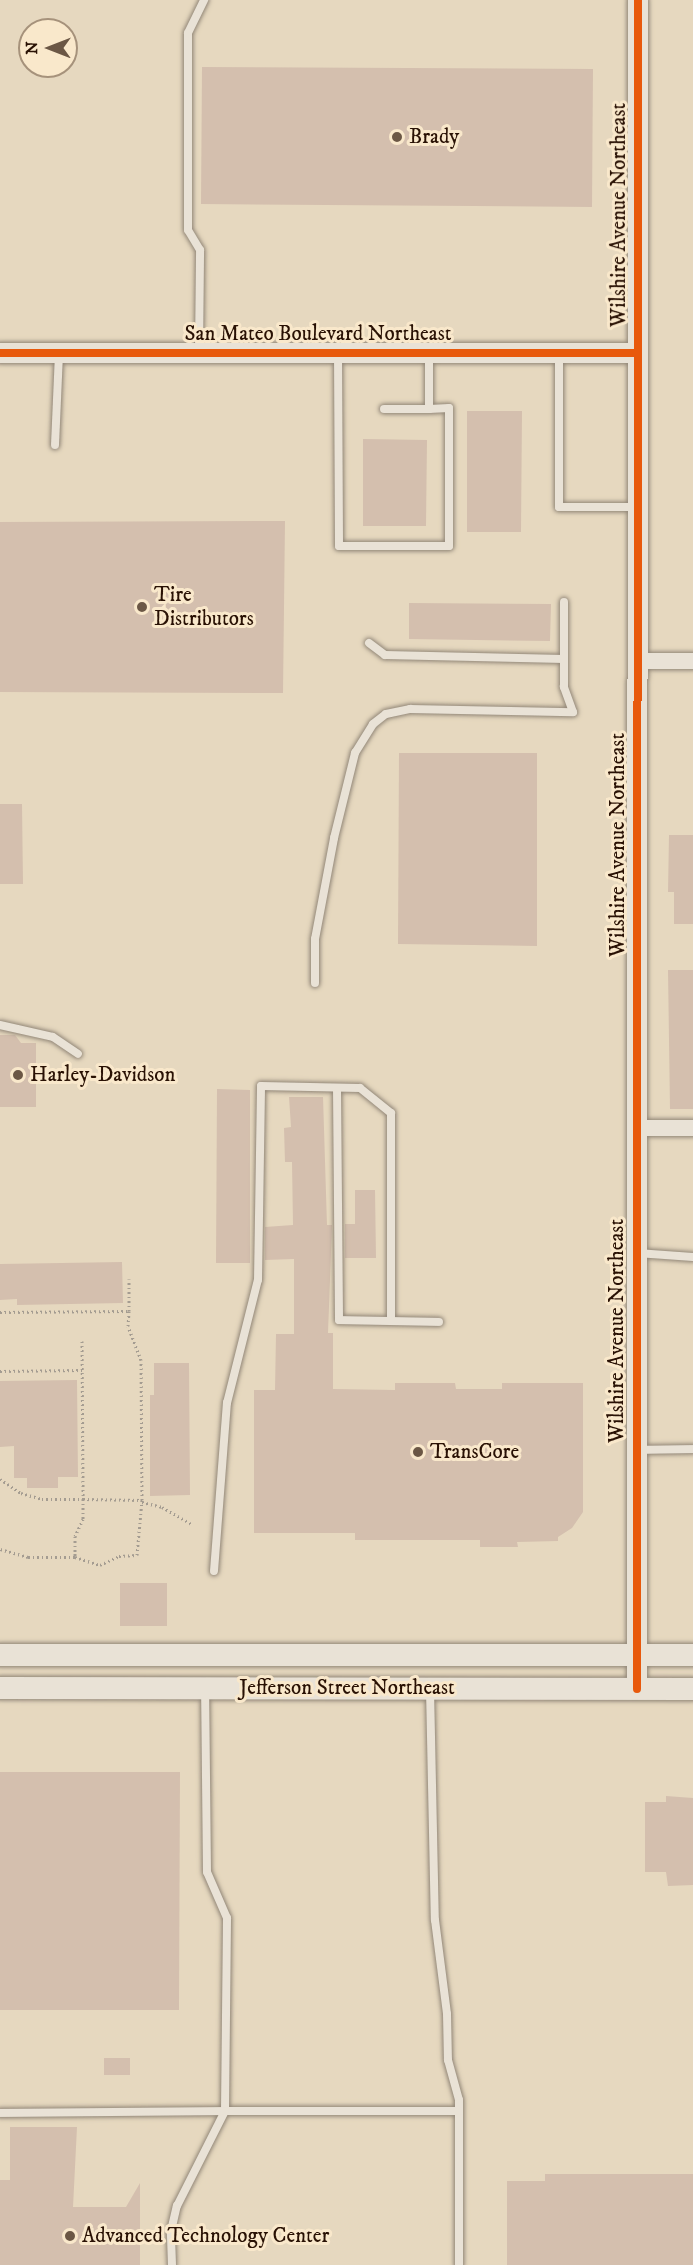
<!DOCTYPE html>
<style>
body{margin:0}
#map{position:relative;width:693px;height:2265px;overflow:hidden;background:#e6d8bf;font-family:"IM FELL DW Pica",serif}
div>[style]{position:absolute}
.building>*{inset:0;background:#d4bfae}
.path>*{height:3px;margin-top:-1.5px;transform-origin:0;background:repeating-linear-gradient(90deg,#a49c91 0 1.5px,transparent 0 4.5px)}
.roads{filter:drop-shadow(0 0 2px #928778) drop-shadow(0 0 2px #928778)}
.service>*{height:8px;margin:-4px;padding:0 4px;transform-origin:4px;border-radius:4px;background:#e9e2d6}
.minor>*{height:16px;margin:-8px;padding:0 8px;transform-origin:8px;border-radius:8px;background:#e9e2d6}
.tertiary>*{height:20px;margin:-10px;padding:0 10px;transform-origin:10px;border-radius:10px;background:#e9e2d6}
.secondary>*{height:22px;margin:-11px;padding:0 11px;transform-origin:11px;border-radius:11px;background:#e9e2d6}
.cycleway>*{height:8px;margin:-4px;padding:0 4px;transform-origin:4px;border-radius:4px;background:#e8590c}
.dots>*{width:16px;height:16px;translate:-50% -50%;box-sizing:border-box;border:3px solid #f9e8cb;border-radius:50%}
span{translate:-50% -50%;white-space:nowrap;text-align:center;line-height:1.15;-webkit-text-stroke:6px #f9e8cb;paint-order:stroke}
.poi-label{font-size:21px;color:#291104}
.left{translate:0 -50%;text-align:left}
.street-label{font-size:21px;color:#291104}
.north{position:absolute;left:18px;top:18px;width:60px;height:60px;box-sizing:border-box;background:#f9e8cb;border:2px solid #a6927b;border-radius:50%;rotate:270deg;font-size:16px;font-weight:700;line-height:24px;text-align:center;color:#291104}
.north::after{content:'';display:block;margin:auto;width:21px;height:27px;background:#6b5745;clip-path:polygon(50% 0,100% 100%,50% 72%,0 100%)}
</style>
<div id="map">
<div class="building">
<i style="clip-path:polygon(202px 67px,593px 69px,592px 207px,201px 204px)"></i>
<i style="clip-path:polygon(467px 411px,522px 411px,521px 532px,467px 532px)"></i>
<i style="clip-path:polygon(363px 439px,427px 440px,426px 526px,363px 526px)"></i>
<i style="clip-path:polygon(285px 521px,283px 693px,0 692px,0 522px)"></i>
<i style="clip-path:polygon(409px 603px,551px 604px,550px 641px,409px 639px)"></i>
<i style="clip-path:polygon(399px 753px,537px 753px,537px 946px,398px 944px)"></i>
<i style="clip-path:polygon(0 804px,22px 804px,23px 884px,0 884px)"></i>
<i style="clip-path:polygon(669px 835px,693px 835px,693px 924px,674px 924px,674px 892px,668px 892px)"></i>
<i style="clip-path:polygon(668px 970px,693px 970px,693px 1109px,670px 1109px)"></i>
<i style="clip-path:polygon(0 1035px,15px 1035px,21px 1043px,36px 1043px,36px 1107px,0 1107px)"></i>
<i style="clip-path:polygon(217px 1089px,250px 1090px,250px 1263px,216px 1263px)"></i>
<i style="clip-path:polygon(289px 1097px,323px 1097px,327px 1225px,332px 1225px,328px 1333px,333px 1333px,333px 1389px,395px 1390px,395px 1383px,455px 1383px,456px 1389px,502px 1389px,502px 1383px,583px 1383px,583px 1512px,572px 1528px,558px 1537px,558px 1541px,517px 1542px,518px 1547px,480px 1547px,480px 1540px,355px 1540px,355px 1533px,254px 1533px,254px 1390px,275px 1390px,276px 1334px,294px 1334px,294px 1259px,265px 1260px,265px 1227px,293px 1225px,292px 1162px,285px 1162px,284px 1128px,291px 1127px)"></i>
<i style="clip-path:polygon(355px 1190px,375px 1190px,376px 1258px,345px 1258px,345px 1224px,355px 1224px)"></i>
<i style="clip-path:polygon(122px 1262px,123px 1303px,17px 1305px,17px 1299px,0 1300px,0 1264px)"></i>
<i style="clip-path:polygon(154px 1363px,189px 1363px,190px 1495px,150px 1496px,150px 1395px,154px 1395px)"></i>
<i style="clip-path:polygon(77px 1380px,78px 1477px,58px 1477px,58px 1488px,27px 1488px,27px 1478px,14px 1478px,14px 1446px,0 1447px,0 1381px)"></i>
<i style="clip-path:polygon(120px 1583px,167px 1583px,167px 1626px,120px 1626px)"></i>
<i style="clip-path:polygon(0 1772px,180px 1772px,179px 2010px,0 2010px)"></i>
<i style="clip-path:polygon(666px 1796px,693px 1798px,693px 1885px,668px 1886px,666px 1872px,645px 1872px,645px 1802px,666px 1802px)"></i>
<i style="clip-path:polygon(104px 2058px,130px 2058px,130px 2075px,104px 2075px)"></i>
<i style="clip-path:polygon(10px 2127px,77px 2127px,73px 2207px,126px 2207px,140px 2183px,140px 2265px,0 2265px,0 2180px,10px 2180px)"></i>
<i style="clip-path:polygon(545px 2174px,693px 2174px,693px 2265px,507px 2265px,507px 2181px,545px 2181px)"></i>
</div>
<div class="path">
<i style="left:0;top:1312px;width:129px;rotate:-0.4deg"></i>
<i style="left:129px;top:1311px;width:32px;rotate:-90deg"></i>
<i style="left:82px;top:1341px;width:158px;rotate:89.6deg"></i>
<i style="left:83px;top:1499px;width:59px;rotate:1deg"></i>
<i style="left:142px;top:1500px;width:140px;rotate:-90.4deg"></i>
<i style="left:141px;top:1360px;width:36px;rotate:-111deg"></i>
<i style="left:128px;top:1326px;width:15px;rotate:-86deg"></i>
<i style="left:0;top:1371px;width:82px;rotate:-0.7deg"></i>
<i style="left:0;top:1479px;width:25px;rotate:34deg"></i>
<i style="left:21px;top:1493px;width:22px;rotate:16deg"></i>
<i style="left:42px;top:1499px;width:41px"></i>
<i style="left:83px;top:1499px;width:20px;rotate:90deg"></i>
<i style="left:83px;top:1519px;width:19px;rotate:115deg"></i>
<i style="left:75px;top:1536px;width:21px;rotate:90deg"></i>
<i style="left:75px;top:1557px;width:47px;rotate:180deg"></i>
<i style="left:28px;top:1557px;width:29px;rotate:-164deg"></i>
<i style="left:142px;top:1502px;width:21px;rotate:14deg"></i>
<i style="left:162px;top:1507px;width:34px;rotate:30deg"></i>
<i style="left:75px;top:1557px;width:26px;rotate:18deg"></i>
<i style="left:100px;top:1565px;width:21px;rotate:-25deg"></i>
<i style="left:119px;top:1556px;width:18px;rotate:-3deg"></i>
<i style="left:137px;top:1555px;width:55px;rotate:-84.8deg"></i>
</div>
<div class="roads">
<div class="service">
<i style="left:199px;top:352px;width:102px;rotate:-89.4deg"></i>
<i style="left:200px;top:250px;width:23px;rotate:-121deg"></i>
<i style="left:188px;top:230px;width:197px;rotate:-90deg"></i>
<i style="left:188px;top:33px;width:37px;rotate:-64deg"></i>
<i style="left:338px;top:352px;width:194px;rotate:89.7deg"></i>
<i style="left:339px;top:546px;width:110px"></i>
<i style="left:449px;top:546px;width:138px;rotate:-90deg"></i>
<i style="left:449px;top:408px;width:20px;rotate:177deg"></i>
<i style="left:429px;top:409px;width:55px;rotate:-90deg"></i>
<i style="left:559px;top:353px;width:154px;rotate:90deg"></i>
<i style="left:559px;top:507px;width:77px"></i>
<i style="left:384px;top:409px;width:45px"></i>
<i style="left:55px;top:445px;width:92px;rotate:-87.5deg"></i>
<i style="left:369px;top:643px;width:20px;rotate:37deg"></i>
<i style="left:385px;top:655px;width:179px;rotate:1.3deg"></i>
<i style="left:315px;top:983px;width:44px;rotate:-90deg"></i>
<i style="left:315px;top:939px;width:103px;rotate:-79.3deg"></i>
<i style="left:334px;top:838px;width:88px;rotate:-76.1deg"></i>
<i style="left:355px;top:753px;width:34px;rotate:-58deg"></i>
<i style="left:373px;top:724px;width:16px;rotate:-38deg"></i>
<i style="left:386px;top:714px;width:25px;rotate:-12deg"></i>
<i style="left:410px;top:709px;width:163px;rotate:1.1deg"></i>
<i style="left:573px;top:712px;width:27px;rotate:-110deg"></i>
<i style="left:564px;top:687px;width:85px;rotate:-90deg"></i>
<i style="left:0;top:1025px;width:54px;rotate:12.8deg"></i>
<i style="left:53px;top:1037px;width:30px;rotate:34deg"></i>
<i style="left:337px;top:1088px;width:232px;rotate:89.5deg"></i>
<i style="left:339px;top:1320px;width:100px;rotate:1.1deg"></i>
<i style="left:637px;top:1253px;width:56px;rotate:4.1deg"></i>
<i style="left:635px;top:1450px;width:58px;rotate:-1deg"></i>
<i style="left:214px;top:1571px;width:169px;rotate:-85.6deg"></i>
<i style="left:227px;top:1403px;width:127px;rotate:-75.9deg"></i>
<i style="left:258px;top:1280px;width:194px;rotate:-89.1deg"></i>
<i style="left:261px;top:1086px;width:99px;rotate:1.2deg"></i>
<i style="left:360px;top:1088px;width:40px;rotate:39deg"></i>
<i style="left:391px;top:1113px;width:208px;rotate:90deg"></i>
<i style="left:430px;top:1689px;width:231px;rotate:88.8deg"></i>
<i style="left:435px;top:1920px;width:95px;rotate:82.7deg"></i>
<i style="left:447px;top:2014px;width:46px;rotate:88.8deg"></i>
<i style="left:448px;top:2060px;width:41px;rotate:74.6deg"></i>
<i style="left:459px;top:2100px;width:165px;rotate:90deg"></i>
<i style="left:0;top:2113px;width:225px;rotate:-0.5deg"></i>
<i style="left:225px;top:2111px;width:193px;rotate:-89.4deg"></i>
<i style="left:227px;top:1918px;width:50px;rotate:-113.5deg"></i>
<i style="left:207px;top:1872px;width:183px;rotate:-90.6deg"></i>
<i style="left:172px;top:2265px;width:34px;rotate:-92deg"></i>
<i style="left:171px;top:2231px;width:26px;rotate:-77deg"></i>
<i style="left:177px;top:2206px;width:106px;rotate:-63.2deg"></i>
<i style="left:225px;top:2111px;width:234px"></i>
</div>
<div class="minor">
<i style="left:636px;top:661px;width:57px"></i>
<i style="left:636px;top:1128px;width:57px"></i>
</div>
<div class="tertiary">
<i style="left:0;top:353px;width:636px"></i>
<i style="left:637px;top:1689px;width:1689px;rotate:-89.97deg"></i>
</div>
<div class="secondary">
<i style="left:0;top:1655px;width:693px"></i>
<i style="left:0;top:1688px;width:693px;rotate:0.08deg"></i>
</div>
</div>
<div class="cycleway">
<i style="left:0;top:353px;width:636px"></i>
<i style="left:637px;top:1689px;width:1689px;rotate:-89.97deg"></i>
</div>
<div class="dots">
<i style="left:397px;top:137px;background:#6b5745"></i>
<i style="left:142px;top:607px;background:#6b5745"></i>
<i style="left:18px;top:1075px;background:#6b5745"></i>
<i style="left:418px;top:1452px;background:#6b5745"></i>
<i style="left:70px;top:2236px;background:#6b5745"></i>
</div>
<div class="poi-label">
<span class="left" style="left:409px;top:137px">Brady</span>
<span class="left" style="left:154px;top:607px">Tire<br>Distributors</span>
<span class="left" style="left:30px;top:1075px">Harley-Davidson</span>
<span class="left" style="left:430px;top:1452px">TransCore</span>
<span class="left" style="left:82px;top:2236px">Advanced Technology Center</span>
</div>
<div class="street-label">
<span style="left:619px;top:215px;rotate:-90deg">Wilshire Avenue Northeast</span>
<span style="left:318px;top:334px">San Mateo Boulevard Northeast</span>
<span style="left:618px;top:845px;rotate:-90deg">Wilshire Avenue Northeast</span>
<span style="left:617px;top:1331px;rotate:-90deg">Wilshire Avenue Northeast</span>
<span style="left:347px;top:1688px">Jefferson Street Northeast</span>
</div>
<div class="north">N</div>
</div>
